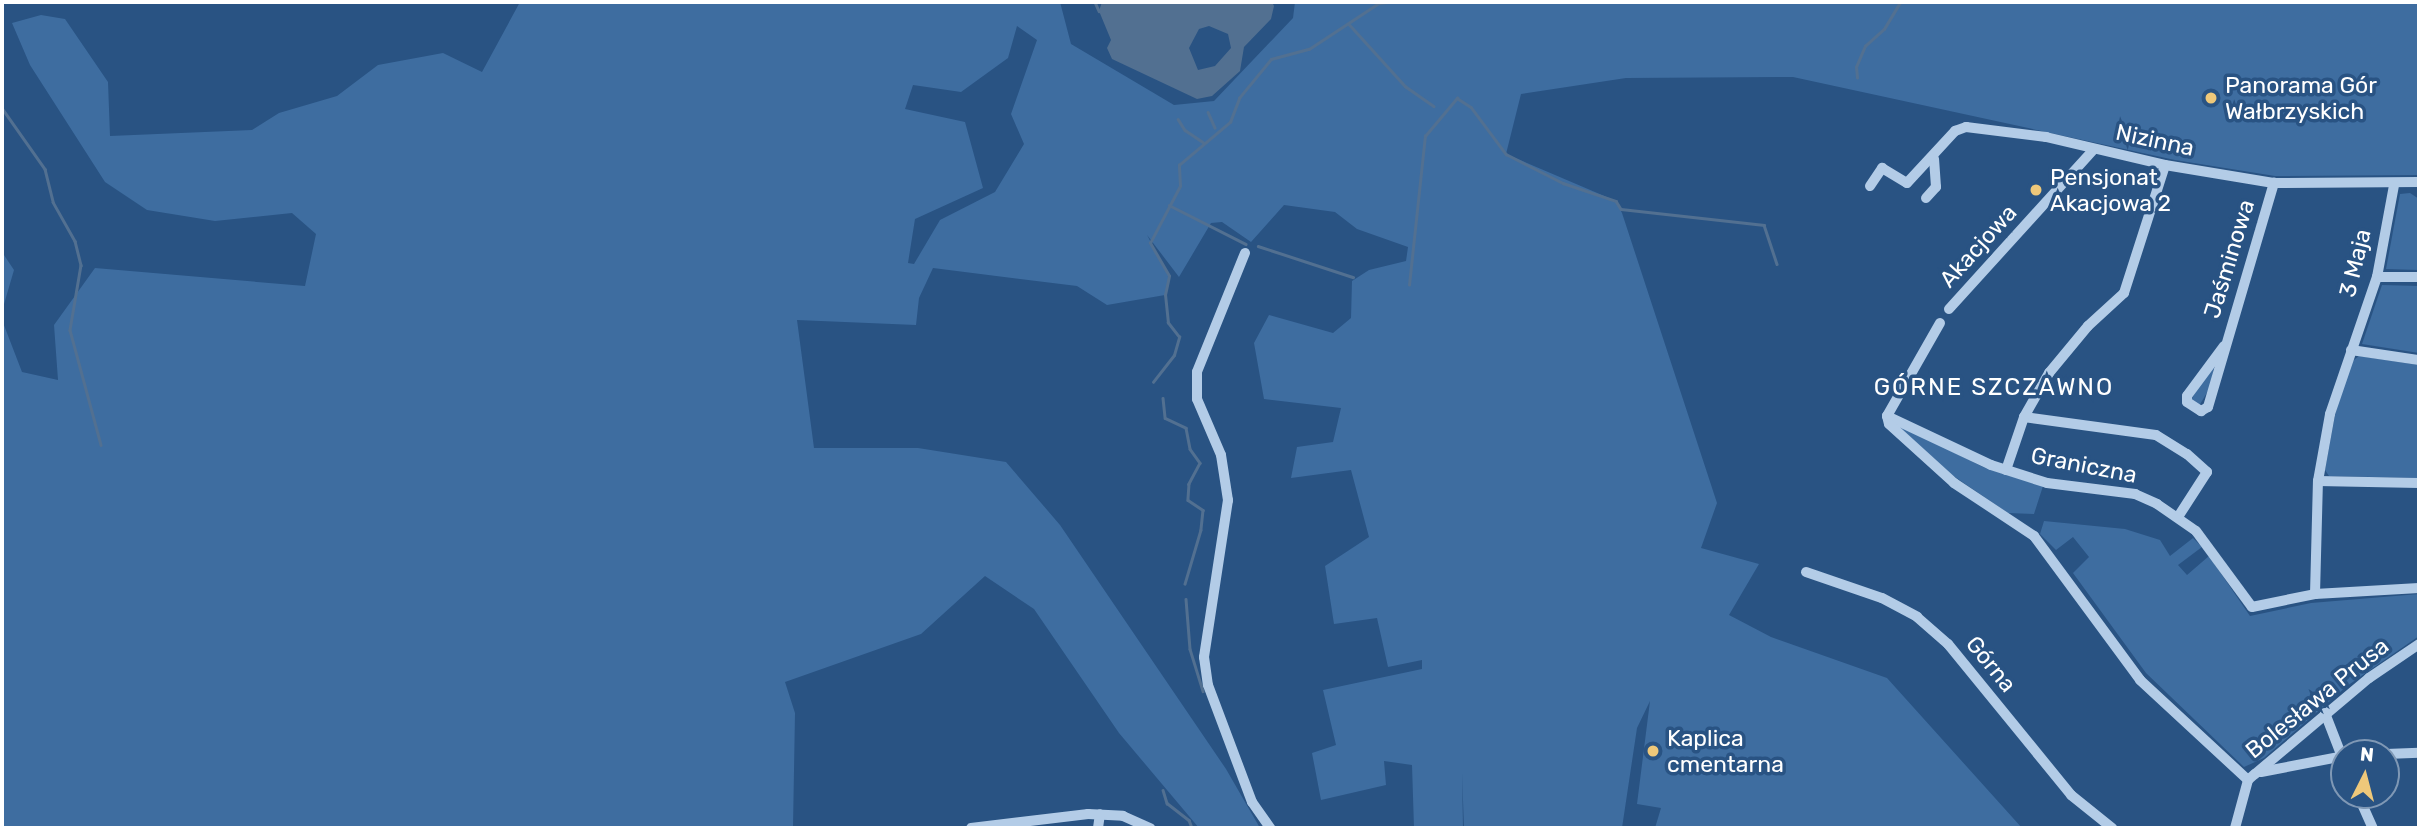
<!DOCTYPE html>
<meta charset="utf-8">
<style>
body{margin:0}
#map{position:relative;width:2421px;height:830px;overflow:hidden;background:#295383;font-family:Rubik,sans-serif}
div>[style]{position:absolute}
.green>*{inset:0;background:#3e6da0}
.water>*{inset:0;background:#527091}
.stream>*{height:2.5px;margin:-1.25px;padding:0 1.25px;transform-origin:1.25px;border-radius:1.25px;background:#527091}
.minor>*{height:10px;margin:-5px;padding:0 5px;transform-origin:5px;border-radius:5px;background:#b3cce7}
.dots>*{width:19px;height:19px;translate:-50% -50%;box-sizing:border-box;border:4px solid #295383;border-radius:50%}
span{translate:-50% -50%;white-space:nowrap;text-align:center;line-height:1.15;-webkit-text-stroke:7px #295383;paint-order:stroke}
.poi-label{font-size:23px;color:#fff}
.left{translate:0 -50%;text-align:left}
.street-label{font-size:23px;color:#fff}
.neighbourhood-label{font-size:24px;color:#fff;letter-spacing:2px}
.frame{position:absolute;inset:0;border:4px solid #fff;pointer-events:none}
.north{position:absolute;left:2330px;top:739px;width:70px;height:70px;box-sizing:border-box;background:#295383;border:2px solid #7f98b5;border-radius:50%;rotate:6deg;font-size:19px;font-weight:700;line-height:28px;text-align:center;color:#fff}
.north::after{content:'';display:block;margin:auto;width:24px;height:32px;background:#eec87a;clip-path:polygon(50% 0,100% 100%,50% 72%,0 100%)}
</style>
<div id="map">
<div class="green">
<i style="clip-path:polygon(evenodd,520px 2px,1060px 2px,1071px 44px,1174px 105px,1214px 101px,1293px 18px,1295px 2px,2419px 2px,2419px 175px,2275px 176px,2175px 160px,1793px 77px,1626px 78px,1521px 94px,1506px 154px,1616px 201px,1622px 213px,1717px 503px,1701px 548px,1759px 564px,1729px 615px,1771px 637px,1887px 678px,2022px 828px,1655px 828px,1661px 808px,1637px 804px,1650px 701px,1637px 728px,1622px 828px,1464px 828px,1462px 773px,1463px 828px,1414px 828px,1412px 765px,1384px 761px,1386px 785px,1321px 800px,1312px 753px,1336px 745px,1323px 690px,1422px 669px,1422px 660px,1388px 667px,1377px 618px,1334px 624px,1325px 566px,1369px 537px,1351px 470px,1291px 478px,1297px 447px,1333px 442px,1341px 408px,1264px 399px,1254px 343px,1269px 315px,1333px 333px,1351px 318px,1352px 281px,1369px 270px,1406px 261px,1408px 247px,1357px 229px,1335px 212px,1284px 205px,1251px 242px,1222px 222px,1211px 223px,1179px 277px,1147px 235px,1169px 276px,1165px 295px,1107px 305px,1077px 286px,933px 268px,919px 298px,916px 325px,797px 320px,814px 448px,918px 448px,1006px 462px,1060px 525px,1226px 769px,1260px 828px,1199px 828px,1119px 733px,1034px 609px,985px 576px,921px 634px,785px 682px,795px 713px,793px 828px,2px 828px,2px 320px,22px 372px,58px 380px,54px 325px,95px 268px,305px 286px,316px 234px,292px 213px,215px 221px,147px 210px,105px 182px,30px 65px,12px 23px,41px 15px,65px 19px,108px 82px,110px 136px,252px 130px,279px 113px,337px 96px,378px 65px,443px 53px,482px 72px,520px 2px,1017px 26px,1037px 40px,1011px 114px,1024px 144px,995px 192px,940px 220px,914px 264px,908px 263px,915px 219px,983px 188px,965px 122px,905px 109px,913px 85px,961px 92px,1008px 58px,1017px 26px)"></i>
<i style="clip-path:polygon(2410px 193px,2419px 199px,2419px 270px,2386px 269px,2400px 194px)"></i>
<i style="clip-path:polygon(2px 252px,14px 270px,2px 311px)"></i>
<i style="clip-path:polygon(2382px 285px,2419px 286px,2419px 353px,2362px 344px)"></i>
<i style="clip-path:polygon(2359px 356px,2419px 365px,2419px 478px,2329px 476px,2325px 470px,2335px 415px,2350px 363px)"></i>
<i style="clip-path:polygon(2215px 359px,2211px 386px,2199px 406px,2191px 400px)"></i>
<i style="clip-path:polygon(1895px 423px,1983px 467px,2043px 486px,2034px 514px,2008px 513px,1952px 475px)"></i>
<i style="clip-path:polygon(2044px 521px,2125px 529px,2160px 540px,2170px 556px,2193px 538px,2202px 547px,2178px 565px,2187px 575px,2209px 556px,2250px 616px,2311px 603px,2419px 594px,2419px 636px,2347px 686px,2264px 758px,2244px 767px,2146px 673px,2073px 573px,2089px 557px,2073px 537px,2056px 550px,2040px 534px)"></i>
</div>
<div class="water">
<i style="clip-path:polygon(evenodd,1102px 2px,1272px 2px,1274px 6px,1271px 19px,1244px 47px,1240px 71px,1212px 96px,1197px 99px,1112px 59px,1107px 48px,1111px 40px,1099px 11px,1102px 2px,1209px 26px,1228px 34px,1231px 48px,1215px 66px,1198px 70px,1189px 48px,1199px 29px,1209px 26px)"></i>
</div>
<div class="stream">
<i style="left:1095px;top:2px;width:10px;rotate:66deg"></i>
<i style="left:1349px;top:24px;width:84px;rotate:47.9deg"></i>
<i style="left:1405px;top:86px;width:35px;rotate:35deg"></i>
<i style="left:1857px;top:78px;width:11px;rotate:-95deg"></i>
<i style="left:1856px;top:67px;width:23px;rotate:-67deg"></i>
<i style="left:1865px;top:46px;width:25px;rotate:-42deg"></i>
<i style="left:1884px;top:29px;width:31px;rotate:-59deg"></i>
<i style="left:2px;top:108px;width:75px;rotate:54.8deg"></i>
<i style="left:45px;top:169px;width:34px;rotate:76deg"></i>
<i style="left:53px;top:202px;width:45px;rotate:60.6deg"></i>
<i style="left:75px;top:241px;width:25px;rotate:76deg"></i>
<i style="left:81px;top:265px;width:66px;rotate:99.6deg"></i>
<i style="left:70px;top:330px;width:119px;rotate:74.9deg"></i>
<i style="left:1208px;top:112px;width:17px;rotate:66deg"></i>
<i style="left:1178px;top:119px;width:13px;rotate:58deg"></i>
<i style="left:1185px;top:130px;width:22px;rotate:34deg"></i>
<i style="left:1169px;top:205px;width:86px;rotate:26.9deg"></i>
<i style="left:1258px;top:246px;width:100px;rotate:18.1deg"></i>
<i style="left:1409px;top:285px;width:150px;rotate:-83.9deg"></i>
<i style="left:1425px;top:136px;width:50px;rotate:-49.9deg"></i>
<i style="left:1457px;top:98px;width:17px;rotate:33deg"></i>
<i style="left:1471px;top:107px;width:59px;rotate:53.3deg"></i>
<i style="left:1506px;top:154px;width:64px;rotate:27deg"></i>
<i style="left:1563px;top:183px;width:56px;rotate:18.8deg"></i>
<i style="left:1616px;top:201px;width:9px;rotate:58deg"></i>
<i style="left:1621px;top:209px;width:144px;rotate:6.4deg"></i>
<i style="left:1764px;top:225px;width:41px;rotate:71.6deg"></i>
<i style="left:1153px;top:382px;width:34px;rotate:-52deg"></i>
<i style="left:1174px;top:355px;width:19px;rotate:-74deg"></i>
<i style="left:1179px;top:337px;width:18px;rotate:-128deg"></i>
<i style="left:1168px;top:323px;width:28px;rotate:-96deg"></i>
<i style="left:1165px;top:295px;width:19px;rotate:-78deg"></i>
<i style="left:1169px;top:276px;width:38px;rotate:-120deg"></i>
<i style="left:1150px;top:243px;width:64px;rotate:-62.2deg"></i>
<i style="left:1180px;top:186px;width:21px;rotate:-93deg"></i>
<i style="left:1179px;top:165px;width:67px;rotate:-40.1deg"></i>
<i style="left:1230px;top:122px;width:26px;rotate:-69deg"></i>
<i style="left:1239px;top:98px;width:50px;rotate:-50.6deg"></i>
<i style="left:1271px;top:59px;width:39px;rotate:-15deg"></i>
<i style="left:1309px;top:49px;width:84px;rotate:-33.3deg"></i>
<i style="left:1379px;top:3px;width:9px;rotate:-6deg"></i>
<i style="left:1163px;top:398px;width:20px;rotate:84deg"></i>
<i style="left:1165px;top:418px;width:23px;rotate:25deg"></i>
<i style="left:1186px;top:428px;width:21px;rotate:79deg"></i>
<i style="left:1190px;top:449px;width:17px;rotate:54deg"></i>
<i style="left:1200px;top:463px;width:24px;rotate:118deg"></i>
<i style="left:1189px;top:484px;width:16px;rotate:94deg"></i>
<i style="left:1188px;top:500px;width:18px;rotate:34deg"></i>
<i style="left:1203px;top:510px;width:20px;rotate:96deg"></i>
<i style="left:1201px;top:530px;width:56px;rotate:106.5deg"></i>
<i style="left:1186px;top:599px;width:50px;rotate:85.4deg"></i>
<i style="left:1190px;top:649px;width:44px;rotate:72.8deg"></i>
<i style="left:1163px;top:790px;width:14px;rotate:73deg"></i>
<i style="left:1167px;top:803px;width:28px;rotate:38deg"></i>
<i style="left:1189px;top:820px;width:9px;rotate:69deg"></i>
</div>
<div class="minor">
<i style="left:1870px;top:186px;width:22px;rotate:-56deg"></i>
<i style="left:1882px;top:168px;width:29px;rotate:31deg"></i>
<i style="left:1907px;top:183px;width:71px;rotate:-47.3deg"></i>
<i style="left:1955px;top:131px;width:12px;rotate:-20deg"></i>
<i style="left:1966px;top:127px;width:81px;rotate:7.1deg"></i>
<i style="left:2046px;top:137px;width:122px;rotate:13.2deg"></i>
<i style="left:2165px;top:165px;width:110px;rotate:9.4deg"></i>
<i style="left:2274px;top:183px;width:145px;rotate:-0.4deg"></i>
<i style="left:1926px;top:198px;width:15px;rotate:-48deg"></i>
<i style="left:1936px;top:187px;width:28px;rotate:-94deg"></i>
<i style="left:1245px;top:253px;width:128px;rotate:112deg"></i>
<i style="left:1197px;top:372px;width:27px;rotate:90deg"></i>
<i style="left:1197px;top:399px;width:61px;rotate:66.8deg"></i>
<i style="left:1221px;top:455px;width:46px;rotate:81.2deg"></i>
<i style="left:1228px;top:500px;width:159px;rotate:98.7deg"></i>
<i style="left:1204px;top:657px;width:28px;rotate:82deg"></i>
<i style="left:1208px;top:685px;width:125px;rotate:69.4deg"></i>
<i style="left:1252px;top:802px;width:32px;rotate:55deg"></i>
<i style="left:2377px;top:277px;width:42px"></i>
<i style="left:1949px;top:309px;width:216px;rotate:-47.8deg"></i>
<i style="left:1940px;top:323px;width:107px;rotate:119.7deg"></i>
<i style="left:1887px;top:416px;width:115px;rotate:25.2deg"></i>
<i style="left:1991px;top:465px;width:59px;rotate:17.8deg"></i>
<i style="left:2047px;top:483px;width:89px;rotate:7.1deg"></i>
<i style="left:2135px;top:494px;width:24px;rotate:24deg"></i>
<i style="left:2157px;top:504px;width:47px;rotate:34.7deg"></i>
<i style="left:2196px;top:531px;width:94px;rotate:53.6deg"></i>
<i style="left:2252px;top:607px;width:64px;rotate:-11.7deg"></i>
<i style="left:2315px;top:594px;width:104px;rotate:-3.3deg"></i>
<i style="left:2224px;top:346px;width:62px;rotate:126.5deg"></i>
<i style="left:2187px;top:396px;width:6px;rotate:90deg"></i>
<i style="left:2187px;top:402px;width:17px;rotate:33deg"></i>
<i style="left:2201px;top:411px;width:8px;rotate:-30deg"></i>
<i style="left:2208px;top:407px;width:234px;rotate:-73.6deg"></i>
<i style="left:2351px;top:350px;width:69px;rotate:8.4deg"></i>
<i style="left:1887px;top:416px;width:8px;rotate:76deg"></i>
<i style="left:1889px;top:424px;width:88px;rotate:42.2deg"></i>
<i style="left:1954px;top:483px;width:96px;rotate:33.5deg"></i>
<i style="left:2034px;top:536px;width:179px;rotate:53.6deg"></i>
<i style="left:2140px;top:680px;width:147px;rotate:42.8deg"></i>
<i style="left:2024px;top:417px;width:133px;rotate:7.8deg"></i>
<i style="left:2156px;top:435px;width:36px;rotate:32deg"></i>
<i style="left:2187px;top:454px;width:27px;rotate:42deg"></i>
<i style="left:2207px;top:472px;width:54px;rotate:122.8deg"></i>
<i style="left:2006px;top:470px;width:56px;rotate:-71.2deg"></i>
<i style="left:2024px;top:417px;width:51px;rotate:-60.4deg"></i>
<i style="left:2049px;top:373px;width:61px;rotate:-50.3deg"></i>
<i style="left:2088px;top:326px;width:49px;rotate:-42.5deg"></i>
<i style="left:2124px;top:293px;width:134px;rotate:-72.2deg"></i>
<i style="left:2318px;top:481px;width:101px;rotate:1.1deg"></i>
<i style="left:1806px;top:572px;width:80px;rotate:18.9deg"></i>
<i style="left:1882px;top:598px;width:40px;rotate:28deg"></i>
<i style="left:1917px;top:617px;width:41px;rotate:41.1deg"></i>
<i style="left:1948px;top:644px;width:195px;rotate:50.8deg"></i>
<i style="left:2071px;top:795px;width:53px;rotate:38.8deg"></i>
<i style="left:2315px;top:594px;width:113px;rotate:-88.5deg"></i>
<i style="left:2318px;top:481px;width:68px;rotate:-79.8deg"></i>
<i style="left:2330px;top:414px;width:145px;rotate:-71.1deg"></i>
<i style="left:2377px;top:277px;width:94px;rotate:-79.5deg"></i>
<i style="left:2325px;top:713px;width:53px;rotate:68.8deg"></i>
<i style="left:2386px;top:754px;width:33px;rotate:-2deg"></i>
<i style="left:2261px;top:772px;width:85px;rotate:-10.9deg"></i>
<i style="left:2358px;top:795px;width:36px;rotate:66deg"></i>
<i style="left:971px;top:828px;width:118px;rotate:-6.8deg"></i>
<i style="left:1088px;top:814px;width:35px;rotate:3deg"></i>
<i style="left:1123px;top:816px;width:30px;rotate:24deg"></i>
<i style="left:1098px;top:828px;width:14px;rotate:-82deg"></i>
<i style="left:2235px;top:828px;width:50px;rotate:-74.8deg"></i>
<i style="left:2248px;top:780px;width:9px;rotate:-41deg"></i>
<i style="left:2255px;top:774px;width:149px;rotate:-40.1deg"></i>
<i style="left:2369px;top:678px;width:60px;rotate:-34.2deg"></i>
</div>
<div class="dots">
<i style="left:2211px;top:98px;background:#eec87a"></i>
<i style="left:2036px;top:190px;background:#eec87a"></i>
<i style="left:1653px;top:751px;background:#eec87a"></i>
</div>
<div class="poi-label">
<span class="left" style="left:2225px;top:98px">Panorama Gór<br>Wałbrzyskich</span>
<span class="left" style="left:2050px;top:190px">Pensjonat<br>Akacjowa 2</span>
<span class="left" style="left:1667px;top:751px">Kaplica<br>cmentarna</span>
</div>
<div class="street-label">
<span style="left:2155px;top:140px;rotate:12deg">Nizinna</span>
<span style="left:1978px;top:246px;rotate:-48deg">Akacjowa</span>
<span style="left:2229px;top:259px;rotate:-73deg">Jaśminowa</span>
<span style="left:2355px;top:263px;rotate:-76deg">3 Maja</span>
<span style="left:2084px;top:465px;rotate:11deg">Graniczna</span>
<span style="left:1991px;top:664px;rotate:51deg">Górna</span>
<span style="left:2317px;top:698px;rotate:-39deg">Bolesława Prusa</span>
</div>
<div class="neighbourhood-label">
<span style="left:1994px;top:388px">GÓRNE SZCZAWNO</span>
</div>
<div class="frame"></div>
<div class="north">N</div>
</div>
